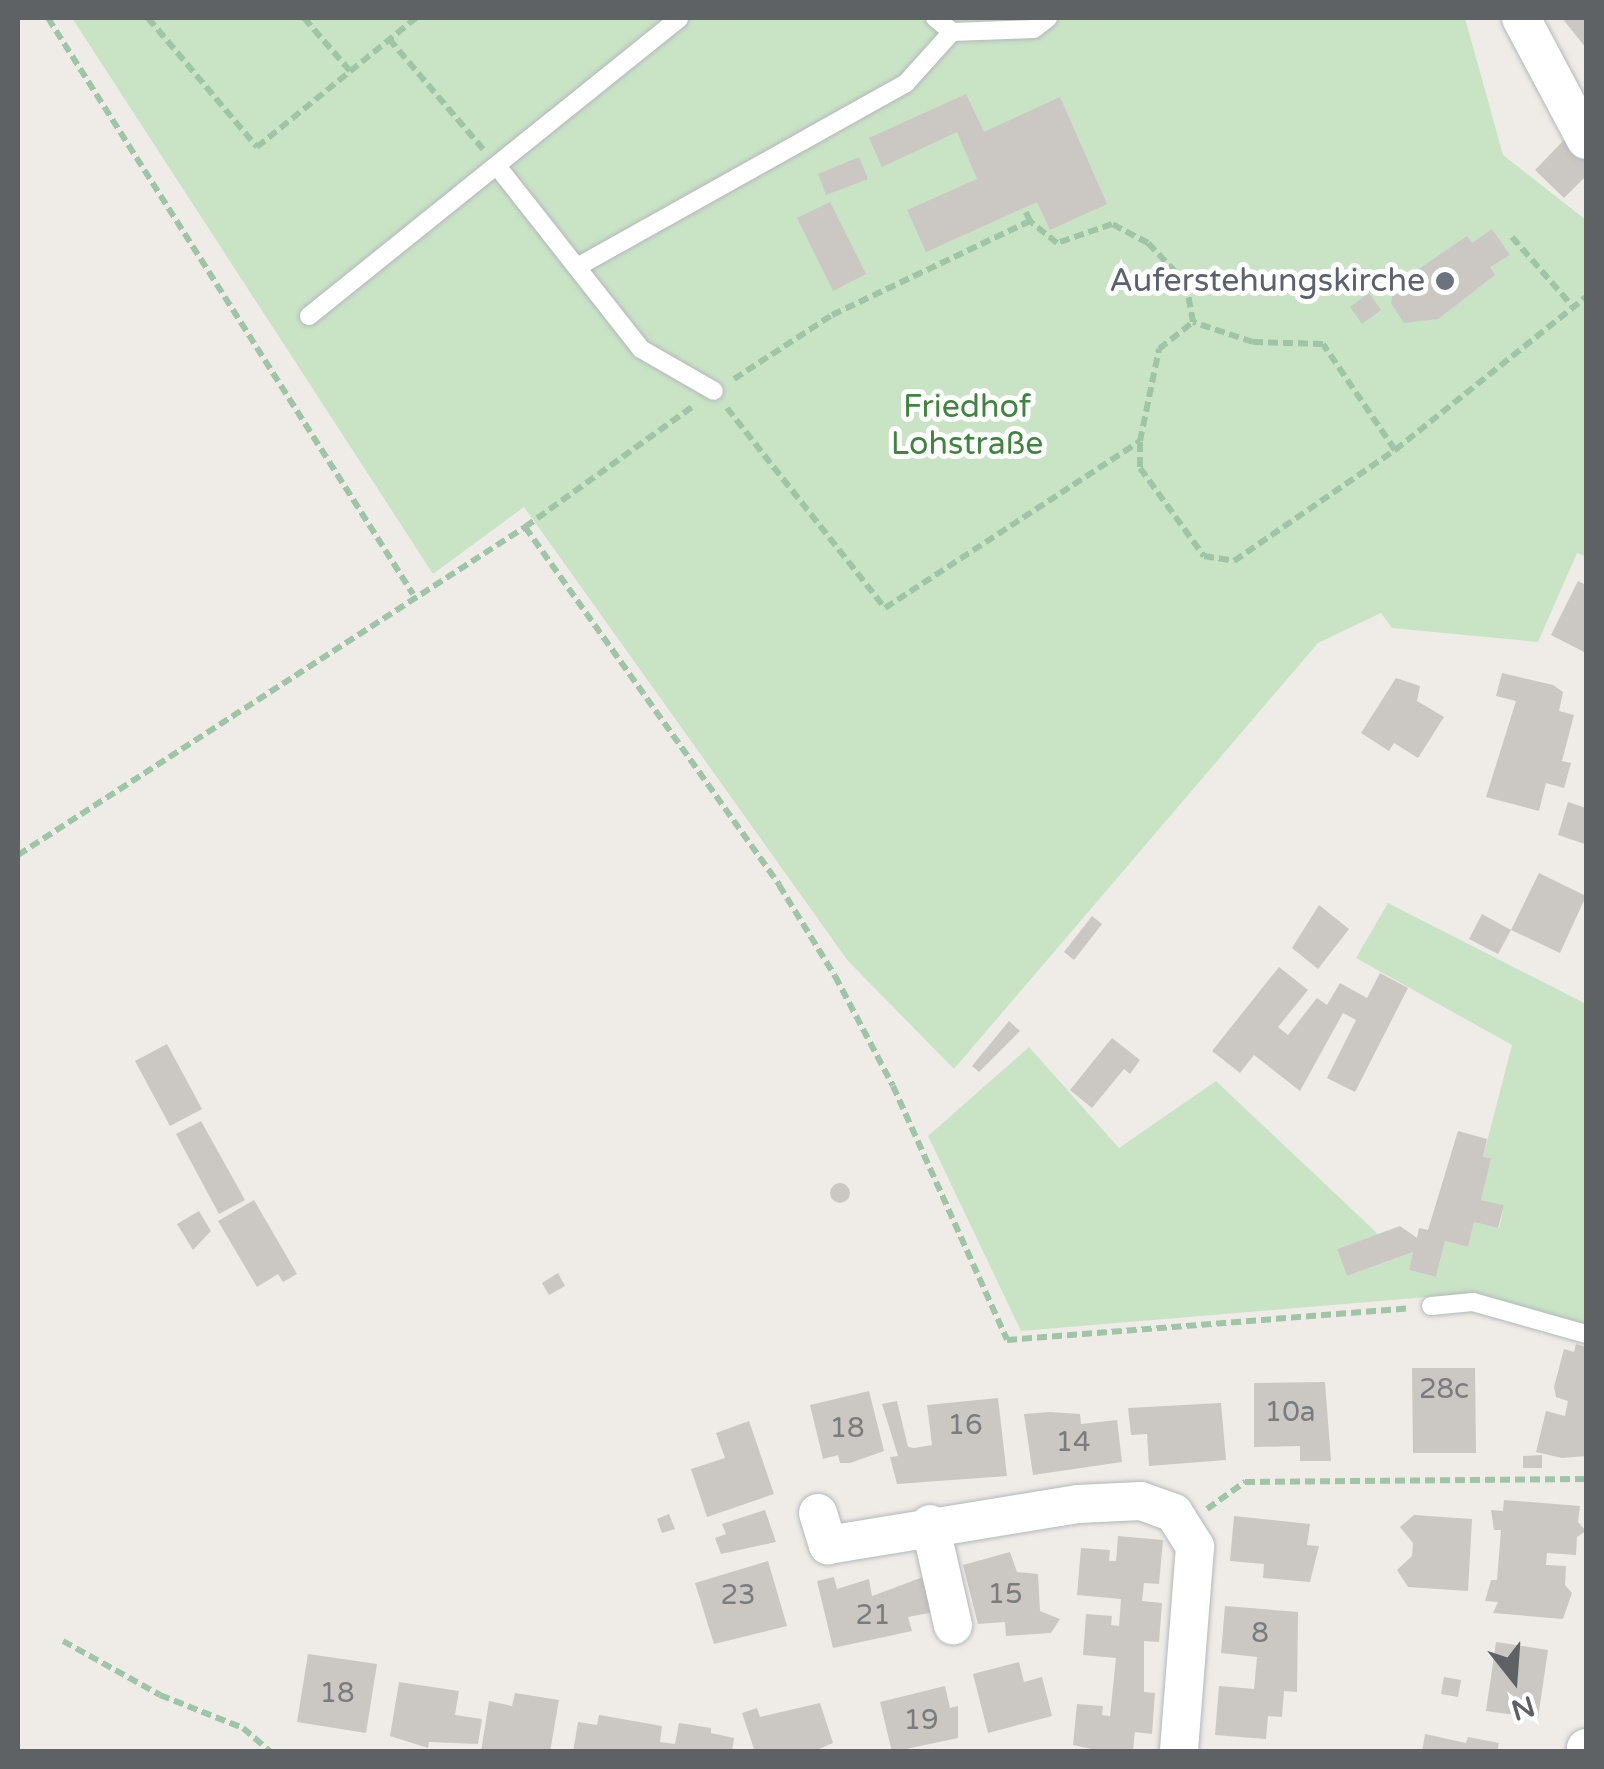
<!DOCTYPE html>
<meta charset="utf-8">
<style>
body{margin:0}
#map{position:relative;width:1604px;height:1769px;overflow:hidden;background:#efece7;font-family:"Varela Round",sans-serif}
div>[style]{position:absolute}
.green>*{inset:0;background:#c8e4c5}
.building>*{inset:0;background:#cbc7c3}
.round{border-radius:50%}
.path>*{height:6px;margin-top:-3px;transform-origin:0;background:repeating-linear-gradient(90deg,#9ec5a6 0 10px,transparent 0 15px)}
.roads{filter:drop-shadow(0 0 2px #b4b7ba) drop-shadow(0 0 2px #b4b7ba)}
.lane>*{height:18px;margin:-9px;padding:0 9px;transform-origin:9px;border-radius:9px;background:#fff}
.street>*{height:38px;margin:-19px;padding:0 19px;transform-origin:19px;border-radius:19px;background:#fff}
.dots>*{width:28px;height:28px;translate:-50% -50%;box-sizing:border-box;border:5px solid #fff;border-radius:50%}
span{translate:-50% -50%;white-space:nowrap;text-align:center;line-height:1.15;-webkit-text-stroke:10px #fff;paint-order:stroke}
.number-label{font-size:28px;color:#797b7c}
.number-label span{-webkit-text-stroke-width:0}
.worship-label{font-size:32px;color:#5b616d}
.right{translate:-100% -50%;text-align:right}
.park-label{font-size:32px;color:#40853d}
.frame{position:absolute;inset:0;border:20px solid #5e6265;pointer-events:none}
.north{position:absolute;left:1464px;top:1629px;width:100px;height:100px;-webkit-text-stroke:8px #fff;paint-order:stroke;rotate:163deg;font-size:28px;font-weight:700;line-height:40px;text-align:center;color:#5e6265}
.north::after{content:'';display:block;margin:auto;width:35px;height:45px;background:#5e6265;clip-path:polygon(50% 0,100% 100%,50% 72%,0 100%)}
</style>
<div id="map">
<div class="green">
<i style="clip-path:polygon(72px 18px,1465px 18px,1503px 155px,1586px 220px,1586px 557px,1577px 553px,1538px 642px,1392px 628px,1381px 613px,1318px 643px,954px 1069px,848px 961px,524px 507px,433px 574px)"></i>
<i style="clip-path:polygon(1388px 903px,1586px 1004px,1586px 1325px,1475px 1293px,1021px 1331px,928px 1136px,1029px 1047px,1119px 1148px,1216px 1081px,1378px 1234px,1337px 1249px,1347px 1276px,1413px 1252px,1409px 1270px,1436px 1277px,1445px 1241px,1468px 1247px,1474px 1222px,1499px 1228px,1504px 1205px,1481px 1200px,1490px 1158px,1483px 1157px,1512px 1045px,1356px 958px)"></i>
</div>
<div class="building">
<i style="clip-path:polygon(1562px 18px,1586px 18px,1586px 48px)"></i>
<i style="clip-path:polygon(966px 94px,984px 132px,1060px 97px,1107px 204px,1050px 230px,1037px 202px,926px 252px,907px 210px,977px 179px,957px 132px,882px 167px,869px 138px)"></i>
<i style="clip-path:polygon(1565px 139px,1586px 160px,1586px 176px,1564px 198px,1535px 170px)"></i>
<i style="clip-path:polygon(859px 157px,868px 179px,826px 195px,818px 174px)"></i>
<i style="clip-path:polygon(830px 202px,866px 274px,833px 291px,797px 218px)"></i>
<i style="clip-path:polygon(1492px 229px,1510px 255px,1490px 267px,1495px 275px,1438px 319px,1404px 323px,1391px 303px,1394px 286px,1467px 236px,1472px 243px)"></i>
<i style="clip-path:polygon(1369px 293px,1381px 310px,1362px 324px,1350px 307px)"></i>
<i style="clip-path:polygon(1578px 581px,1586px 585px,1586px 653px,1551px 635px)"></i>
<i style="clip-path:polygon(1502px 673px,1553px 685px,1563px 692px,1559px 711px,1574px 715px,1562px 761px,1571px 763px,1564px 788px,1546px 783px,1539px 811px,1486px 797px,1516px 701px,1496px 696px)"></i>
<i style="clip-path:polygon(1396px 678px,1420px 686px,1417px 701px,1444px 717px,1418px 758px,1394px 743px,1389px 751px,1361px 733px)"></i>
<i style="clip-path:polygon(1568px 802px,1586px 808px,1585px 844px,1558px 835px)"></i>
<i style="clip-path:polygon(1539px 873px,1586px 896px,1560px 953px,1511px 930px)"></i>
<i style="clip-path:polygon(1319px 905px,1349px 929px,1318px 969px,1292px 948px)"></i>
<i style="clip-path:polygon(1482px 914px,1511px 930px,1498px 954px,1469px 939px)"></i>
<i style="clip-path:polygon(1092px 916px,1102px 924px,1074px 960px,1064px 952px)"></i>
<i style="clip-path:polygon(1279px 967px,1308px 990px,1278px 1027px,1288px 1035px,1317px 998px,1327px 1005px,1340px 983px,1367px 998px,1380px 973px,1408px 988px,1355px 1092px,1327px 1078px,1356px 1020px,1343px 1013px,1300px 1091px,1254px 1055px,1240px 1073px,1212px 1051px)"></i>
<i style="clip-path:polygon(1009px 1021px,1020px 1031px,979px 1072px,972px 1066px)"></i>
<i style="clip-path:polygon(1112px 1038px,1140px 1060px,1130px 1074px,1124px 1069px,1092px 1108px,1070px 1090px)"></i>
<i style="clip-path:polygon(167px 1044px,202px 1109px,170px 1126px,135px 1061px)"></i>
<i style="clip-path:polygon(201px 1121px,245px 1200px,219px 1214px,176px 1134px)"></i>
<i style="clip-path:polygon(1458px 1131px,1487px 1139px,1483px 1157px,1491px 1158px,1481px 1200px,1504px 1205px,1498px 1228px,1474px 1222px,1468px 1247px,1445px 1241px,1436px 1277px,1409px 1270px,1413px 1252px,1347px 1276px,1337px 1249px,1400px 1226px,1417px 1238px,1419px 1228px,1428px 1230px)"></i>
<i class="round" style="left:830px;top:1183px;width:20px;height:20px"></i>
<i style="clip-path:polygon(254px 1200px,297px 1274px,283px 1282px,278px 1274px,257px 1287px,218px 1221px)"></i>
<i style="clip-path:polygon(199px 1211px,211px 1231px,193px 1250px,177px 1224px)"></i>
<i style="clip-path:polygon(558px 1273px,565px 1286px,549px 1295px,542px 1283px)"></i>
<i style="clip-path:polygon(1576px 1344px,1586px 1347px,1586px 1456px,1562px 1458px,1536px 1452px,1546px 1411px,1565px 1416px,1568px 1401px,1556px 1397px,1554px 1387px,1564px 1349px,1574px 1352px)"></i>
<i style="clip-path:polygon(1412px 1368px,1475px 1368px,1476px 1453px,1413px 1453px)"></i>
<i style="clip-path:polygon(1325px 1382px,1331px 1461px,1300px 1461px,1300px 1446px,1254px 1447px,1254px 1383px)"></i>
<i style="clip-path:polygon(869px 1391px,884px 1451px,850px 1463px,840px 1463px,838px 1455px,823px 1459px,810px 1405px)"></i>
<i style="clip-path:polygon(998px 1398px,1007px 1476px,897px 1484px,890px 1457px,898px 1456px,882px 1404px,897px 1401px,908px 1447px,914px 1448px,932px 1445px,927px 1405px)"></i>
<i style="clip-path:polygon(1221px 1403px,1226px 1460px,1149px 1466px,1147px 1434px,1131px 1435px,1128px 1408px)"></i>
<i style="clip-path:polygon(1049px 1412px,1080px 1414px,1081px 1424px,1117px 1420px,1122px 1462px,1033px 1475px,1024px 1414px)"></i>
<i style="clip-path:polygon(749px 1421px,774px 1494px,707px 1517px,691px 1469px,725px 1458px,716px 1433px)"></i>
<i style="clip-path:polygon(1542px 1455px,1542px 1468px,1523px 1468px,1523px 1456px)"></i>
<i style="clip-path:polygon(1504px 1500px,1580px 1506px,1578px 1522px,1586px 1531px,1577px 1537px,1576px 1555px,1547px 1553px,1546px 1565px,1566px 1566px,1565px 1585px,1572px 1593px,1563px 1619px,1493px 1613px,1498px 1602px,1485px 1601px,1491px 1580px,1497px 1580px,1501px 1530px,1494px 1530px,1491px 1510px,1503px 1511px)"></i>
<i style="clip-path:polygon(765px 1510px,776px 1542px,721px 1554px,715px 1538px,726px 1534px,722px 1524px)"></i>
<i style="clip-path:polygon(669px 1514px,675px 1529px,662px 1533px,657px 1519px)"></i>
<i style="clip-path:polygon(1414px 1515px,1472px 1519px,1468px 1591px,1408px 1587px,1397px 1570px,1412px 1556px,1413px 1543px,1400px 1527px)"></i>
<i style="clip-path:polygon(1234px 1516px,1310px 1524px,1307px 1545px,1319px 1546px,1310px 1582px,1263px 1578px,1264px 1564px,1230px 1561px)"></i>
<i style="clip-path:polygon(1118px 1536px,1163px 1540px,1159px 1584px,1144px 1583px,1142px 1601px,1162px 1603px,1159px 1642px,1144px 1641px,1144px 1692px,1155px 1693px,1152px 1734px,1135px 1732px,1133px 1750px,1105px 1752px,1073px 1745px,1077px 1704px,1103px 1706px,1102px 1715px,1110px 1716px,1116px 1658px,1083px 1655px,1086px 1614px,1112px 1616px,1111px 1625px,1119px 1626px,1121px 1599px,1077px 1595px,1081px 1548px,1110px 1550px,1109px 1561px,1116px 1561px)"></i>
<i style="clip-path:polygon(1010px 1552px,1017px 1572px,1038px 1574px,1040px 1611px,1060px 1619px,1051px 1633px,1006px 1636px,1005px 1622px,978px 1624px,963px 1565px)"></i>
<i style="clip-path:polygon(768px 1561px,787px 1626px,714px 1644px,695px 1583px)"></i>
<i style="clip-path:polygon(926px 1576px,934px 1612px,908px 1617px,912px 1631px,833px 1648px,817px 1581px,834px 1577px,837px 1589px,869px 1579px,872px 1596px)"></i>
<i style="clip-path:polygon(1225px 1606px,1298px 1612px,1297px 1692px,1284px 1691px,1282px 1717px,1268px 1716px,1266px 1739px,1215px 1735px,1219px 1686px,1254px 1689px,1257px 1657px,1221px 1653px)"></i>
<i style="clip-path:polygon(1496px 1642px,1548px 1650px,1538px 1718px,1486px 1711px)"></i>
<i style="clip-path:polygon(308px 1654px,377px 1664px,366px 1733px,297px 1722px)"></i>
<i style="clip-path:polygon(1019px 1662px,1024px 1682px,1042px 1677px,1052px 1716px,988px 1733px,973px 1674px)"></i>
<i style="clip-path:polygon(1444px 1677px,1461px 1680px,1458px 1697px,1441px 1694px)"></i>
<i style="clip-path:polygon(399px 1682px,459px 1691px,455px 1715px,482px 1719px,478px 1744px,429px 1742px,428px 1748px,390px 1736px)"></i>
<i style="clip-path:polygon(945px 1686px,950px 1708px,958px 1706px,958px 1738px,892px 1752px,880px 1702px)"></i>
<i style="clip-path:polygon(515px 1693px,559px 1700px,550px 1752px,481px 1752px,489px 1701px,512px 1706px)"></i>
<i style="clip-path:polygon(820px 1703px,833px 1743px,812px 1752px,755px 1752px,742px 1713px,757px 1708px,760px 1717px)"></i>
<i style="clip-path:polygon(599px 1715px,662px 1726px,660px 1742px,675px 1744px,679px 1723px,711px 1728px,711px 1733px,734px 1738px,732px 1752px,573px 1752px,578px 1722px,597px 1725px)"></i>
<i style="clip-path:polygon(1425px 1734px,1466px 1743px,1468px 1737px,1499px 1743px,1497px 1752px,1422px 1752px)"></i>
</div>
<div class="path">
<i style="left:48px;top:18px;width:682px;rotate:57.64deg"></i>
<i style="left:148px;top:18px;width:169px;rotate:49.8deg"></i>
<i style="left:257px;top:147px;width:205px;rotate:-39.1deg"></i>
<i style="left:304px;top:18px;width:70px;rotate:49deg"></i>
<i style="left:389px;top:39px;width:145px;rotate:49.5deg"></i>
<i style="left:1512px;top:237px;width:94px;rotate:48.9deg"></i>
<i style="left:734px;top:379px;width:117px;rotate:-33.1deg"></i>
<i style="left:832px;top:315px;width:219px;rotate:-25.4deg"></i>
<i style="left:1030px;top:221px;width:14px;rotate:-115deg"></i>
<i style="left:727px;top:408px;width:255px;rotate:51.7deg"></i>
<i style="left:885px;top:608px;width:305px;rotate:-33.2deg"></i>
<i style="left:1140px;top:441px;width:94px;rotate:-78.3deg"></i>
<i style="left:1159px;top:349px;width:43px;rotate:-38.5deg"></i>
<i style="left:1193px;top:322px;width:40px;rotate:-100deg"></i>
<i style="left:1186px;top:283px;width:55px;rotate:-133.5deg"></i>
<i style="left:1148px;top:243px;width:41px;rotate:-152.2deg"></i>
<i style="left:1112px;top:224px;width:58px;rotate:160.9deg"></i>
<i style="left:1057px;top:243px;width:35px;rotate:-141deg"></i>
<i style="left:1140px;top:442px;width:26px;rotate:90deg"></i>
<i style="left:1140px;top:468px;width:109px;rotate:54deg"></i>
<i style="left:1204px;top:556px;width:30px;rotate:9deg"></i>
<i style="left:1234px;top:561px;width:196px;rotate:-34.6deg"></i>
<i style="left:1395px;top:450px;width:128px;rotate:-124.2deg"></i>
<i style="left:1323px;top:344px;width:70px;rotate:-178.4deg"></i>
<i style="left:1253px;top:342px;width:63px;rotate:-161.6deg"></i>
<i style="left:1395px;top:450px;width:245px;rotate:-38.7deg"></i>
<i style="left:525px;top:527px;width:209px;rotate:-35.7deg"></i>
<i style="left:18px;top:855px;width:604px;rotate:-32.9deg"></i>
<i style="left:525px;top:527px;width:439px;rotate:54.6deg"></i>
<i style="left:779px;top:885px;width:107px;rotate:58.4deg"></i>
<i style="left:835px;top:976px;width:124px;rotate:62.2deg"></i>
<i style="left:893px;top:1086px;width:278px;rotate:65.8deg"></i>
<i style="left:1007px;top:1340px;width:404px;rotate:-4.5deg"></i>
<i style="left:1207px;top:1509px;width:47px;rotate:-35.4deg"></i>
<i style="left:1245px;top:1482px;width:341px;rotate:-0.5deg"></i>
<i style="left:63px;top:1641px;width:111px;rotate:29.1deg"></i>
<i style="left:160px;top:1695px;width:89px;rotate:21.7deg"></i>
<i style="left:243px;top:1728px;width:37px;rotate:41deg"></i>
</div>
<div class="roads">
<div class="lane">
<i style="left:935px;top:18px;width:22px;rotate:39deg"></i>
<i style="left:952px;top:32px;width:82px;rotate:-2.1deg"></i>
<i style="left:1034px;top:29px;width:18px;rotate:-38deg"></i>
<i style="left:497px;top:166px;width:233px;rotate:51.8deg"></i>
<i style="left:641px;top:349px;width:84px;rotate:29.9deg"></i>
<i style="left:577px;top:267px;width:377px;rotate:-29.2deg"></i>
<i style="left:906px;top:83px;width:69px;rotate:-48deg"></i>
<i style="left:309px;top:316px;width:475px;rotate:-38.8deg"></i>
<i style="left:1431px;top:1306px;width:42px;rotate:-5.4deg"></i>
<i style="left:1473px;top:1302px;width:117px;rotate:15.8deg"></i>
</div>
<div class="street">
<i style="left:1521px;top:18px;width:138px;rotate:62deg"></i>
<i style="left:818px;top:1513px;width:34px;rotate:73deg"></i>
<i style="left:828px;top:1545px;width:253px;rotate:-9.3deg"></i>
<i style="left:1078px;top:1504px;width:63px;rotate:-2.7deg"></i>
<i style="left:1141px;top:1501px;width:35px;rotate:20deg"></i>
<i style="left:1174px;top:1513px;width:40px;rotate:58deg"></i>
<i style="left:1195px;top:1547px;width:206px;rotate:94.5deg"></i>
<i style="left:930px;top:1524px;width:104px;rotate:77.2deg"></i>
<i style="left:1586px;top:1752px;width:4px;rotate:-90deg"></i>
</div>
</div>
<div class="dots">
<i style="left:1445px;top:281px;background:#6b7280"></i>
</div>
<div class="number-label">
<span style="left:1444px;top:1389px">28c</span>
<span style="left:1290px;top:1412px">10a</span>
<span style="left:965px;top:1425px">16</span>
<span style="left:847px;top:1428px">18</span>
<span style="left:1073px;top:1442px">14</span>
<span style="left:1005px;top:1594px">15</span>
<span style="left:738px;top:1595px">23</span>
<span style="left:873px;top:1615px">21</span>
<span style="left:1260px;top:1633px">8</span>
<span style="left:337px;top:1693px">18</span>
<span style="left:921px;top:1720px">19</span>
</div>
<div class="worship-label">
<span class="right" style="left:1425px;top:281px">Auferstehungskirche</span>
</div>
<div class="park-label">
<span style="left:967px;top:426px">Friedhof<br>Lohstraße</span>
</div>
<div class="frame"></div>
<div class="north">N</div>
</div>
